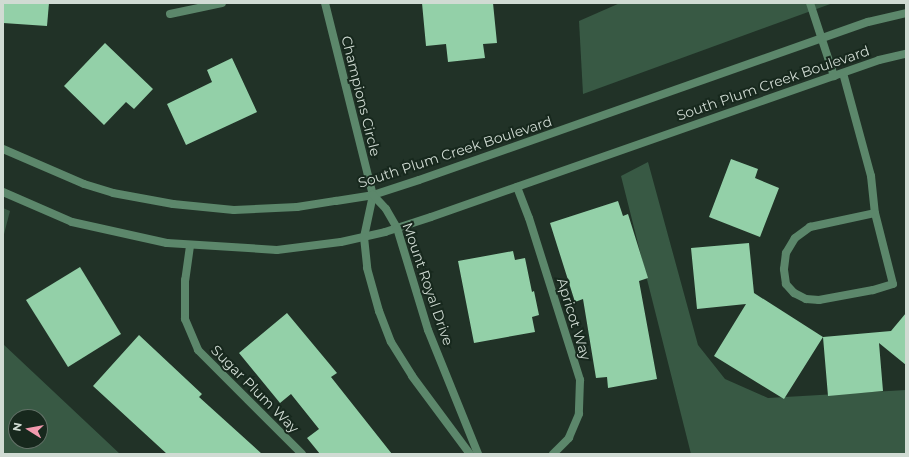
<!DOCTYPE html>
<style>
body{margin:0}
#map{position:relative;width:909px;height:457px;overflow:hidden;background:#213227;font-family:Montserrat,sans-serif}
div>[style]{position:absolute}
.green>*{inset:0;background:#385944}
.building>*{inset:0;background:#93d0a8}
.service>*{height:8px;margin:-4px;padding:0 4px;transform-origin:4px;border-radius:4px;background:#5c876b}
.minor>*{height:8px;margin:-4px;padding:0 4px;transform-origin:4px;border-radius:4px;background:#5c876b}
.tertiary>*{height:8px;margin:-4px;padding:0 4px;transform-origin:4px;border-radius:4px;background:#5c876b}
span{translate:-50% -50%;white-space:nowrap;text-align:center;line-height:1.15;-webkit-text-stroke:4px #17281d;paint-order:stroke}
.street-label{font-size:14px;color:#d0dbd3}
.frame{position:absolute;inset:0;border:4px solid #d0dbd3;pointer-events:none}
.north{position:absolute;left:8px;top:409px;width:40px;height:40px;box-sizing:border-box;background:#17281d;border:1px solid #617066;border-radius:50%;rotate:281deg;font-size:11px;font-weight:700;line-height:16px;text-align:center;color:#d0dbd3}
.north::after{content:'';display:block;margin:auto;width:14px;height:18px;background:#f29aae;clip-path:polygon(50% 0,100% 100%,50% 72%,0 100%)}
</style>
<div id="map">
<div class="green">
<i style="clip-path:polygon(620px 3px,833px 3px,583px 94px,579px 21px)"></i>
<i style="clip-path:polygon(648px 162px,698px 345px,725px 379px,768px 398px,906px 390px,906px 454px,691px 454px,621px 176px)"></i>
<i style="clip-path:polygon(3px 208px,10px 211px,3px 238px)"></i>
<i style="clip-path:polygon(evenodd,3px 344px,120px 454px,3px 454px,3px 344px,16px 417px,40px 417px,40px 441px,16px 441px,16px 417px)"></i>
</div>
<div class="building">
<i style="clip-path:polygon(3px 3px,49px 3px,47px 26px,3px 23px)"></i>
<i style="clip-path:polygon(422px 3px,493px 3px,497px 43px,483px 44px,485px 58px,448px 62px,446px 44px,426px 46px)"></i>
<i style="clip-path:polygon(105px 43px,153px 89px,134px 109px,126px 102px,104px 125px,64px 86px)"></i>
<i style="clip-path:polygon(232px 58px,257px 112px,186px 145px,167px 104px,212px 82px,207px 70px)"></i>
<i style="clip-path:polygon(731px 159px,758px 169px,755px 178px,779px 188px,760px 237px,709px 217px)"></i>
<i style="clip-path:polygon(618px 201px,623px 216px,628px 214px,648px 278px,639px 281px,657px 379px,608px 388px,607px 377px,596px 378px,583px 299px,575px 302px,550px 223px)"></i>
<i style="clip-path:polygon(749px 243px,754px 293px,823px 337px,891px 331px,906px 313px,906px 365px,879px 343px,883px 391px,828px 396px,823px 337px,784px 399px,714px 356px,746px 304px,697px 309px,691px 248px)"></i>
<i style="clip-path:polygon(513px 251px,515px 260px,525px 258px,532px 292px,534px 291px,539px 315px,532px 317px,535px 332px,474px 343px,458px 261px)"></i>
<i style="clip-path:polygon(80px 267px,121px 334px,68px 367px,26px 300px)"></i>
<i style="clip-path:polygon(287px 313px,337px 373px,331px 377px,392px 454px,320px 454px,307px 438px,319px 429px,291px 394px,280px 403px,239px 353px)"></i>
<i style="clip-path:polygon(139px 335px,202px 394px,199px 397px,262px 454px,167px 454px,93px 386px)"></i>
</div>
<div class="service">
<i style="left:843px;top:73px;width:107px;rotate:74.8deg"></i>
<i style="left:871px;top:176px;width:37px;rotate:84deg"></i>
<i style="left:875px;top:213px;width:73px;rotate:75.8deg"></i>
<i style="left:893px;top:284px;width:21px;rotate:163deg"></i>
<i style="left:873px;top:290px;width:55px;rotate:169.5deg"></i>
<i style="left:819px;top:300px;width:13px;rotate:-176deg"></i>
<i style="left:806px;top:299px;width:13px;rotate:-153deg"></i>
<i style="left:794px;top:293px;width:12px;rotate:-132deg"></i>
<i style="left:786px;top:284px;width:15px;rotate:-98deg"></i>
<i style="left:784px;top:269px;width:16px;rotate:-83deg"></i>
<i style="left:786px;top:253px;width:17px;rotate:-59deg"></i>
<i style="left:795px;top:238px;width:19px;rotate:-36deg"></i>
<i style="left:810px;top:227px;width:66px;rotate:-12.2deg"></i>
</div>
<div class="minor">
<i style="left:325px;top:3px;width:198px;rotate:76deg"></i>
<i style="left:810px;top:3px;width:77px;rotate:71.8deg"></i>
<i style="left:170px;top:14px;width:53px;rotate:-11.9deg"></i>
<i style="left:517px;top:187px;width:33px;rotate:69deg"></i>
<i style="left:529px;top:218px;width:170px;rotate:72.5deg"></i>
<i style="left:580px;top:380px;width:34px;rotate:92deg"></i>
<i style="left:579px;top:414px;width:26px;rotate:113deg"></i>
<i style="left:569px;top:438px;width:23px;rotate:135deg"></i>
<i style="left:190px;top:246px;width:34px;rotate:98deg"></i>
<i style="left:185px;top:280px;width:39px;rotate:90deg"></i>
<i style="left:185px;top:319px;width:34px;rotate:67deg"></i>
<i style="left:198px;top:350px;width:147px;rotate:45deg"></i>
</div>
<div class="tertiary">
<i style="left:3px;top:149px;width:88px;rotate:23.4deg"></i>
<i style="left:84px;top:184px;width:30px;rotate:17deg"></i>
<i style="left:113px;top:193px;width:61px;rotate:10.4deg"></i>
<i style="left:173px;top:204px;width:61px;rotate:5.6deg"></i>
<i style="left:234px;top:210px;width:63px;rotate:-2.7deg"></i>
<i style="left:297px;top:207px;width:39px;rotate:-9deg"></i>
<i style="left:336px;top:201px;width:37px;rotate:-9deg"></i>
<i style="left:373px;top:195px;width:48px;rotate:-18.1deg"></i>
<i style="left:419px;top:180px;width:476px;rotate:-19.4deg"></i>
<i style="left:868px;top:22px;width:39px;rotate:-13deg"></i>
<i style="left:3px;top:192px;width:75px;rotate:23.5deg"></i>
<i style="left:72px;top:222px;width:97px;rotate:12.5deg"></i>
<i style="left:167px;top:243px;width:110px;rotate:3.6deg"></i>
<i style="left:277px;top:250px;width:64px;rotate:-7.1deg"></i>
<i style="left:341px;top:242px;width:45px;rotate:-12.8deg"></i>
<i style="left:385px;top:232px;width:48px;rotate:-18.1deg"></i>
<i style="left:431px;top:217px;width:475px;rotate:-19.3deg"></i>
<i style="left:879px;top:60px;width:28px;rotate:-13deg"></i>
<i style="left:373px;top:195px;width:43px;rotate:102.1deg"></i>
<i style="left:364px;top:237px;width:31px;rotate:84deg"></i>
<i style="left:367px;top:268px;width:45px;rotate:74.4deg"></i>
<i style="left:379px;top:311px;width:33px;rotate:69deg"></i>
<i style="left:391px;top:342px;width:40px;rotate:58deg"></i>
<i style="left:412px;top:376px;width:97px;rotate:53.4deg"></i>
<i style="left:373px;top:195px;width:19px;rotate:47deg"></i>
<i style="left:386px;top:209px;width:22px;rotate:60deg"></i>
<i style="left:397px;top:228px;width:107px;rotate:73.1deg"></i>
<i style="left:428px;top:330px;width:134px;rotate:68deg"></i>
</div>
<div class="street-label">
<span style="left:773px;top:83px;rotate:-19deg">South Plum Creek Boulevard</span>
<span style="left:361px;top:96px;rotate:76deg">Champions Circle</span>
<span style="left:455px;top:152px;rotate:-18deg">South Plum Creek Boulevard</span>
<span style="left:428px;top:284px;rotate:71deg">Mount Royal Drive</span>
<span style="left:574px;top:319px;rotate:73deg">Apricot Way</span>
<span style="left:255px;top:389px;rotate:45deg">Sugar Plum Way</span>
</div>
<div class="frame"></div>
<div class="north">N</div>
</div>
